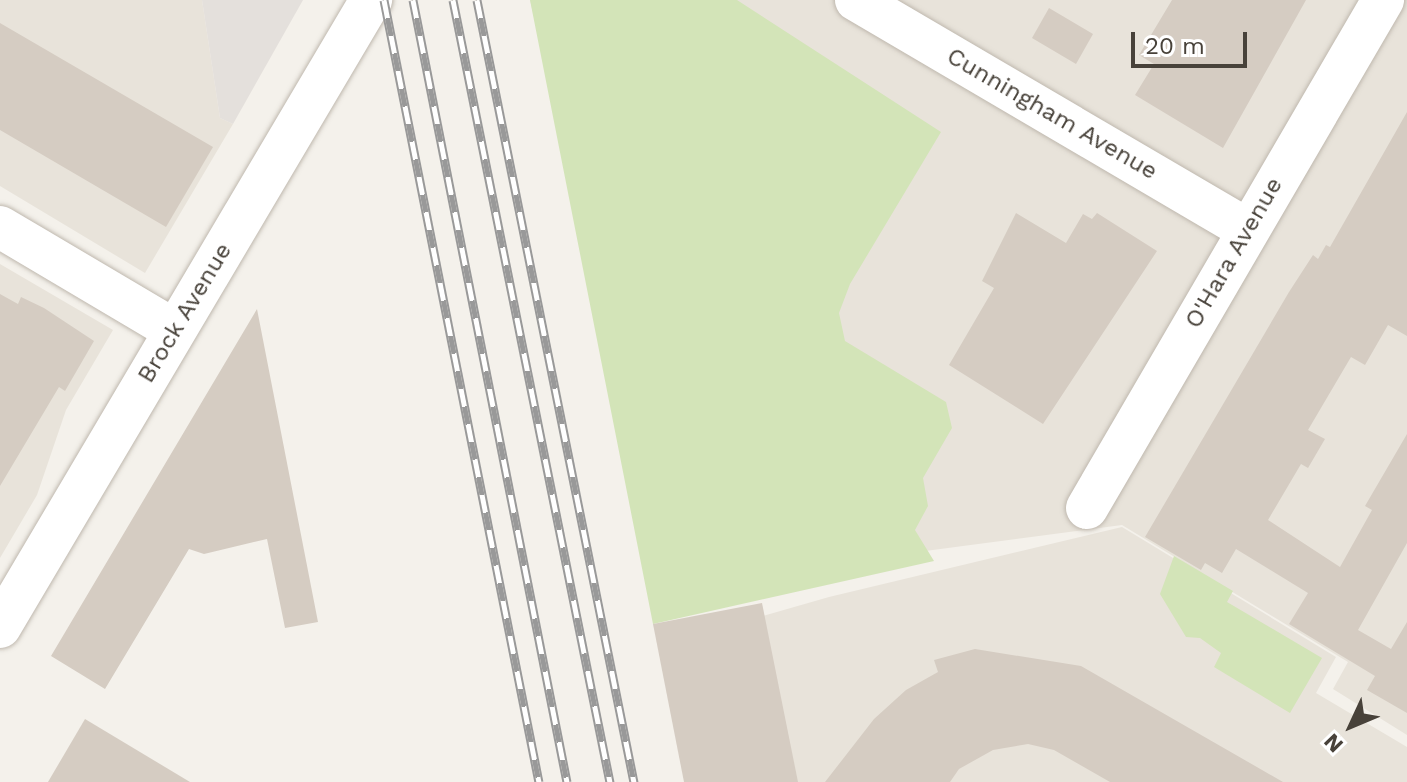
<!DOCTYPE html>
<style>
body{margin:0}
#map{position:relative;width:1407px;height:782px;overflow:hidden;background:#f4f1eb;font-family:"Work Sans",sans-serif}
div>[style]{position:absolute}
.residential>*{inset:0;background:#e8e3da}
.industrial>*{inset:0;background:#e4e0dc}
.green>*{inset:0;background:#d3e4b8}
.building>*{inset:0;background:#d5ccc2}
.roads{filter:drop-shadow(0 0 2px #bfb8ae) drop-shadow(0 0 2px #bfb8ae)}
.minor>*{height:42px;margin:-21px;padding:0 21px;transform-origin:21px;border-radius:21px;background:#fff}
.rail>*{height:9px;margin-top:-4.5px;transform-origin:0;background:repeating-linear-gradient(90deg,#fff 0 18px,#999 0 36px);box-sizing:border-box;border-block:2px solid #999}
span{translate:-50% -50%;white-space:nowrap;text-align:center;line-height:1.15;-webkit-text-stroke:6px #fff;paint-order:stroke}
.street-label{font-size:24px;color:#48423a}
.north{position:absolute;left:1311px;top:686px;width:80px;height:80px;-webkit-text-stroke:6px #fff;paint-order:stroke;rotate:226deg;font-size:22px;font-weight:700;line-height:32px;text-align:center;color:#48423a}
.north::after{content:'';display:block;margin:auto;width:28px;height:36px;background:#48423a;clip-path:polygon(50% 0,100% 100%,50% 72%,0 100%)}
.scale{position:absolute;left:1131px;top:32px;width:116px;height:36px;box-sizing:border-box;border:4px solid #48423a;border-top:0;padding-left:10px;font-size:24px;line-height:28px;white-space:nowrap;color:#48423a;-webkit-text-stroke:6px #fff;paint-order:stroke}
</style>
<div id="map">
<div class="residential">
<i style="clip-path:polygon(0 0,202px 0,220px 118px,233px 124px,145px 273px,0 186px)"></i>
<i style="clip-path:polygon(530px 0,1407px 0,1407px 735px,1333px 689px,1348px 662px,1122px 525px,910px 553px,541px 48px)"></i>
<i style="clip-path:polygon(0 264px,113px 330px,66px 410px,37px 495px,0 558px)"></i>
<i style="clip-path:polygon(1122px 527px,1336px 657px,1316px 693px,1407px 747px,1407px 782px,706px 782px,675px 641px,829px 597px)"></i>
</div>
<div class="industrial">
<i style="clip-path:polygon(202px 0,303px 0,233px 124px,220px 118px)"></i>
</div>
<div class="green">
<i style="clip-path:polygon(530px 0,737px 0,941px 132px,850px 284px,839px 313px,845px 341px,946px 402px,952px 428px,923px 478px,928px 506px,915px 530px,934px 561px,653px 624px)"></i>
<i style="clip-path:polygon(1174px 556px,1233px 591px,1227px 602px,1322px 658px,1290px 713px,1214px 667px,1221px 653px,1200px 638px,1186px 637px,1160px 594px)"></i>
</div>
<div class="building">
<i style="clip-path:polygon(1172px 0,1306px 0,1223px 148px,1135px 95px,1154px 64px,1139px 55px)"></i>
<i style="clip-path:polygon(1049px 8px,1093px 34px,1076px 64px,1032px 38px)"></i>
<i style="clip-path:polygon(0 23px,213px 147px,166px 227px,0 130px)"></i>
<i style="clip-path:polygon(1407px 112px,1407px 336px,1388px 325px,1365px 365px,1351px 357px,1308px 430px,1325px 439px,1308px 468px,1301px 464px,1268px 520px,1340px 567px,1372px 510px,1365px 506px,1407px 434px,1407px 543px,1358px 630px,1391px 649px,1407px 622px,1407px 713px,1367px 690px,1375px 676px,1289px 624px,1308px 593px,1236px 549px,1222px 573px,1205px 563px,1201px 570px,1145px 537px,1289px 292px,1313px 255px,1318px 259px,1326px 245px,1330px 247px)"></i>
<i style="clip-path:polygon(1016px 213px,1066px 243px,1083px 214px,1092px 219px,1097px 213px,1157px 251px,1043px 424px,949px 365px,994px 288px,982px 281px)"></i>
<i style="clip-path:polygon(0 294px,18px 304px,21px 297px,44px 308px,94px 341px,65px 391px,59px 387px,0 486px)"></i>
<i style="clip-path:polygon(257px 309px,318px 622px,285px 628px,267px 539px,204px 554px,189px 549px,105px 689px,51px 656px)"></i>
<i style="clip-path:polygon(762px 603px,798px 782px,684px 782px,653px 624px)"></i>
<i style="clip-path:polygon(975px 649px,1081px 666px,1283px 782px,1110px 782px,1054px 750px,1028px 744px,993px 750px,959px 769px,950px 782px,825px 782px,874px 719px,906px 690px,938px 672px,934px 660px)"></i>
<i style="clip-path:polygon(85px 719px,190px 782px,48px 782px)"></i>
</div>
<div class="roads">
<div class="minor">
<i style="left:856px;top:0;width:453px;rotate:30.4deg"></i>
<i style="left:0;top:227px;width:202px;rotate:30.6deg"></i>
<i style="left:1087px;top:508px;width:588px;rotate:-59.77deg"></i>
<i style="left:0;top:627px;width:729px;rotate:-59.39deg"></i>
</div>
</div>
<div class="rail">
<i style="left:384px;top:0;width:797px;rotate:78.79deg"></i>
<i style="left:413px;top:0;width:797px;rotate:78.86deg"></i>
<i style="left:453px;top:0;width:798px;rotate:78.65deg"></i>
<i style="left:477px;top:0;width:798px;rotate:78.65deg"></i>
</div>
<div class="street-label">
<span style="left:1052px;top:114px;rotate:30deg">Cunningham Avenue</span>
<span style="left:1234px;top:253px;rotate:-60deg">O'Hara Avenue</span>
<span style="left:185px;top:313px;rotate:-59deg">Brock Avenue</span>
</div>
<div class="north">N</div>
<div class="scale">20 m</div>
</div>
